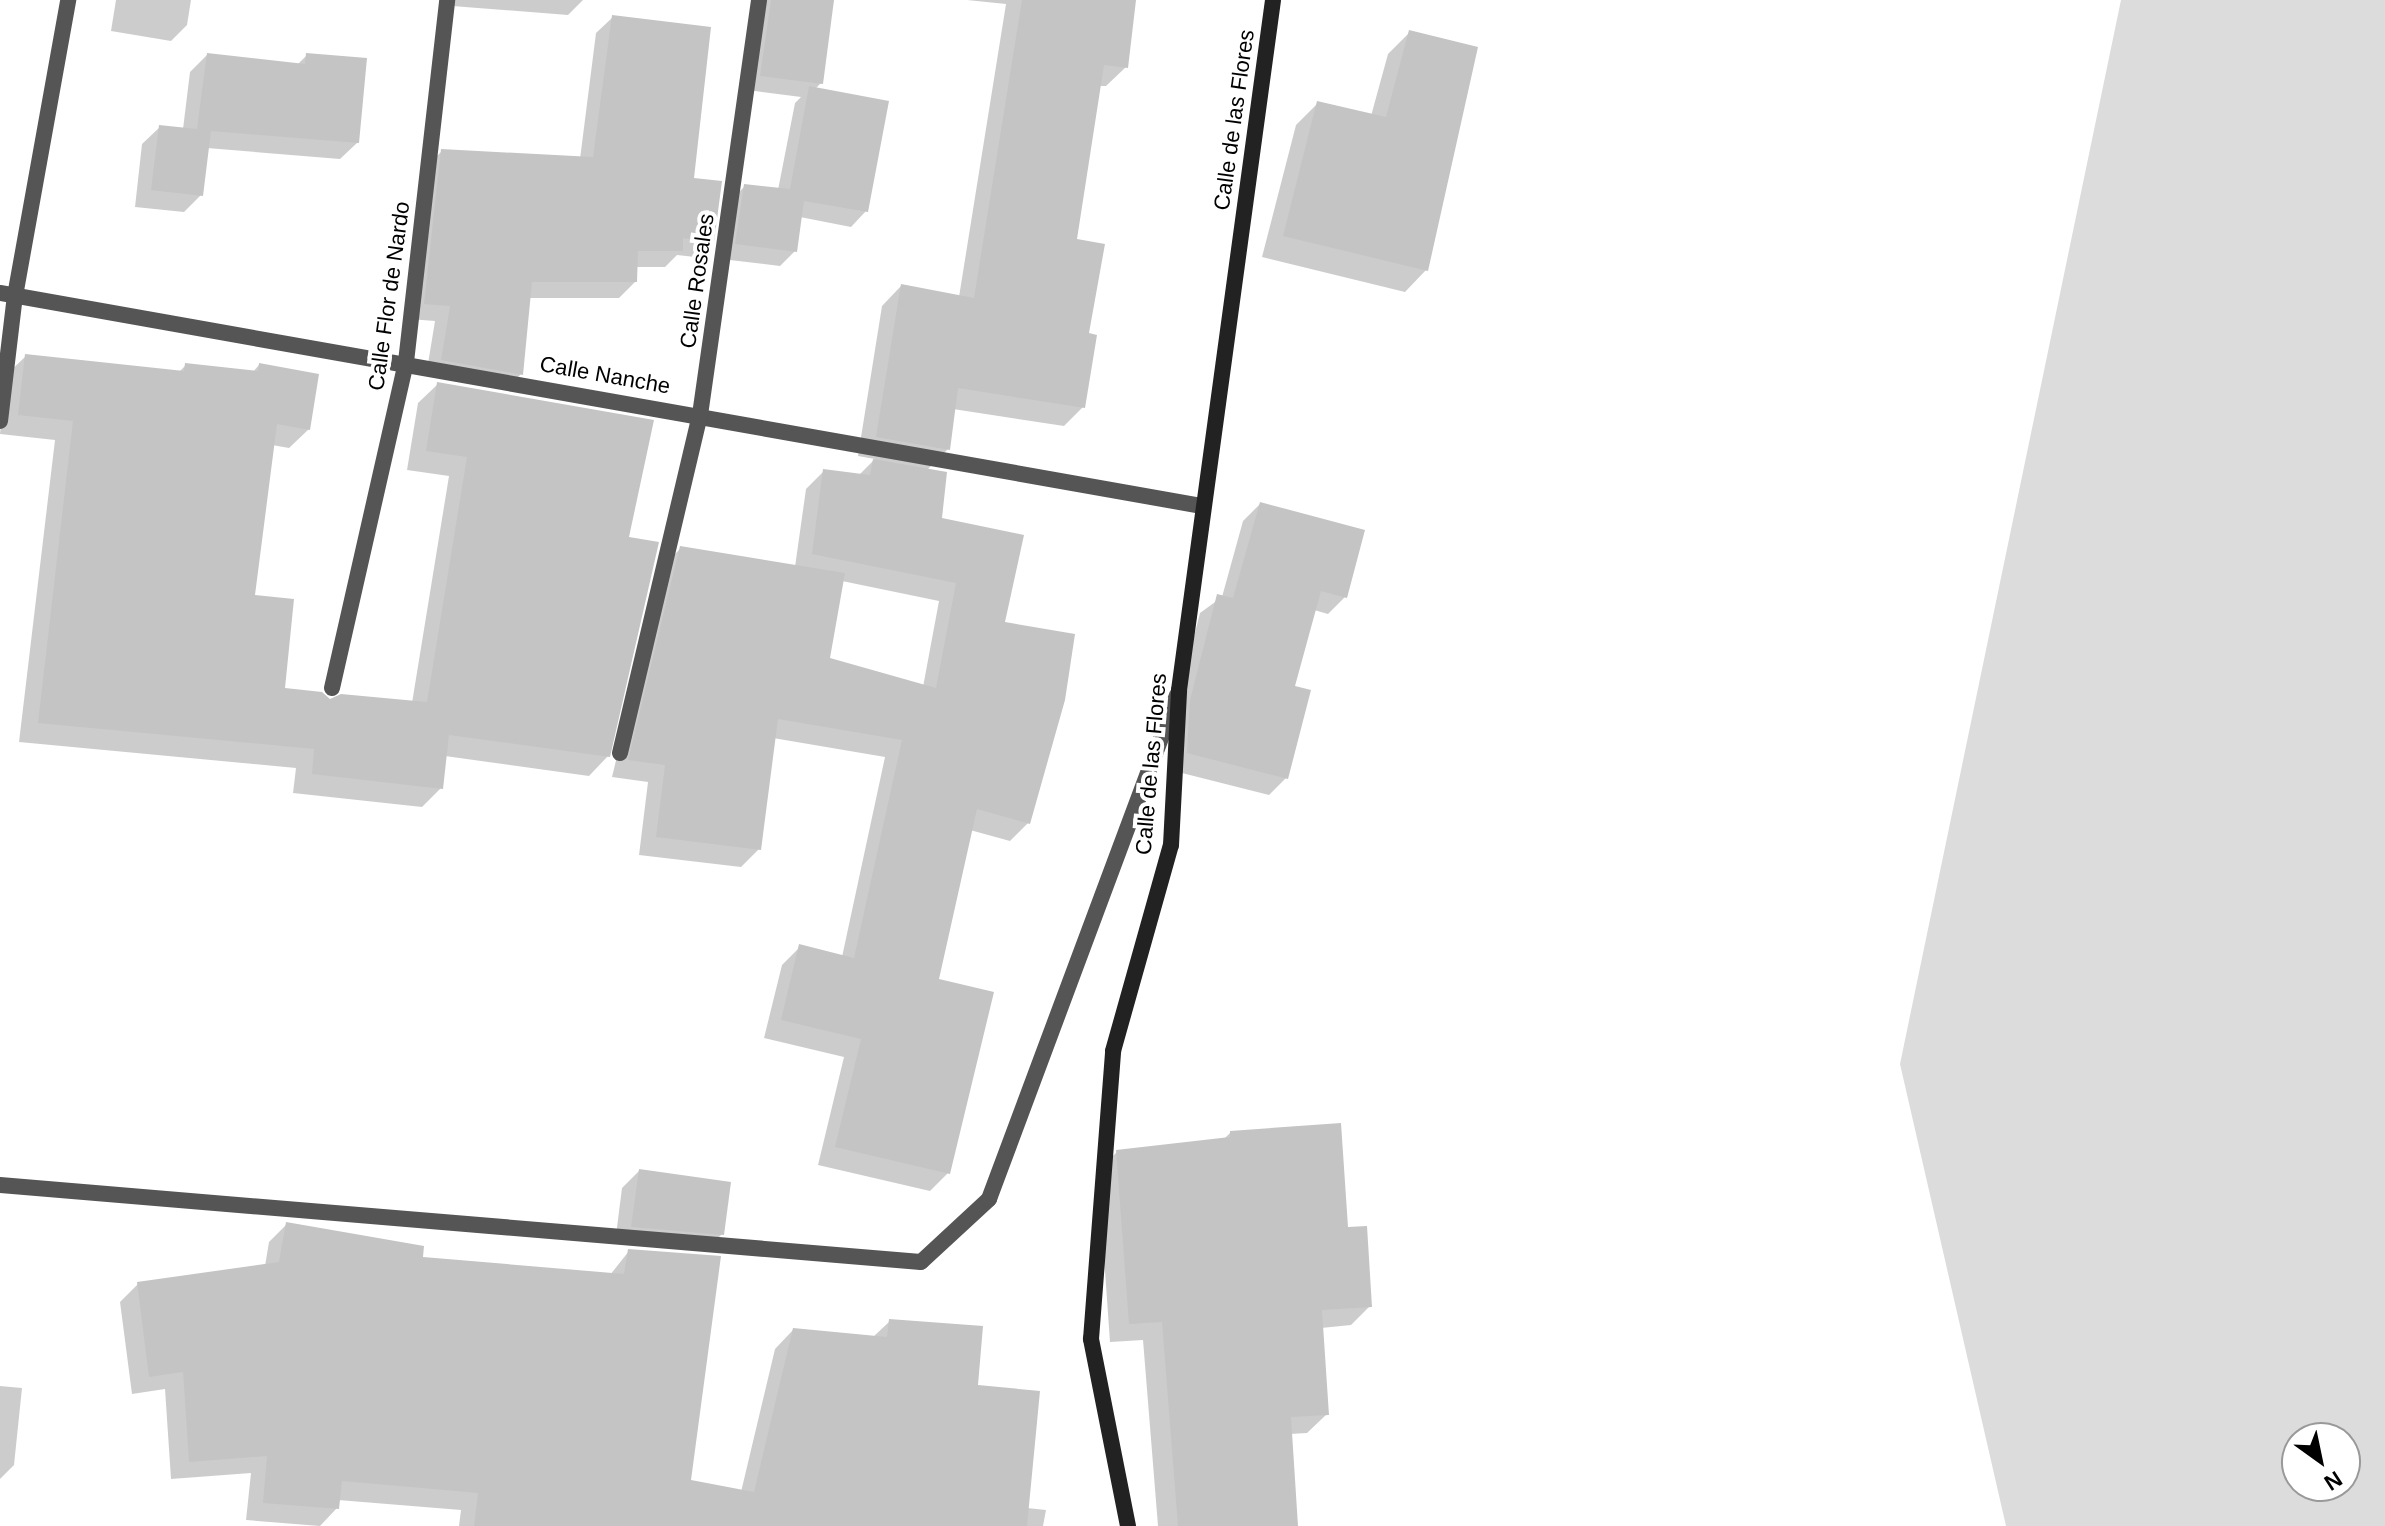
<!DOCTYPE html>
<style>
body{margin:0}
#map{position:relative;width:2385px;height:1526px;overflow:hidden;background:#fff;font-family:Arial,sans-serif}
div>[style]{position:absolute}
.green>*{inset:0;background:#dcdcdc}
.shadow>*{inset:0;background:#0003}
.building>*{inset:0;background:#c4c4c4}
.street>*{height:16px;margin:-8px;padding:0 8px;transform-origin:8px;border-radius:8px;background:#555}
.secondary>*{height:16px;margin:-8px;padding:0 8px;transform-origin:8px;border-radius:8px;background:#222}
span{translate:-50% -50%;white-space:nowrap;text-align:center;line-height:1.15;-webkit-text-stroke:8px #fff;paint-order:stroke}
.street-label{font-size:22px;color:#000}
.north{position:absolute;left:2281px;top:1422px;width:80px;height:80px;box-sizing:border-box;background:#fff;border:2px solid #999;border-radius:50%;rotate:147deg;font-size:22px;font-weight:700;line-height:32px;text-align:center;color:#000}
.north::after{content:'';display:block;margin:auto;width:28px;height:36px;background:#000;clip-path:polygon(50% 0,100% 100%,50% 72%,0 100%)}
</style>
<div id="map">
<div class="green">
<i style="clip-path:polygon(evenodd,2121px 0,2385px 0,2385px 1526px,2006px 1526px,1900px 1064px,2121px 0,2297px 1438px,2345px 1438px,2345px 1486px,2297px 1486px,2297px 1438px)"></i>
</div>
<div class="shadow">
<i style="clip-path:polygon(116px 0,191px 0,187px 25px,171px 41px,111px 31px)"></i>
<i style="clip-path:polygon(452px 0,583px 0,568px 15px,452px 6px)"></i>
<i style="clip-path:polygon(758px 0,832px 0,821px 83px,815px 89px,866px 211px,851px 227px,800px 217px,795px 251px,780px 266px,721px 259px,730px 201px,745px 186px,778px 190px,795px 103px,801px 97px,747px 90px)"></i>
<i style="clip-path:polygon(evenodd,967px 0,1134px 0,1126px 67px,1106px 86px,1099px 86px,1075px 241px,1086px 335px,1083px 407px,1064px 426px,953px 409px,948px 449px,927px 470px,939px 519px,1003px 623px,1028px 823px,1010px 841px,970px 830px,937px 980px,948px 1173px,930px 1191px,818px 1165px,844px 1057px,764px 1038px,782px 965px,800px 947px,842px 957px,885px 757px,773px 738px,759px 849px,741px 867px,639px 855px,648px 782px,612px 777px,663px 566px,681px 548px,795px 567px,806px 489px,824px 471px,859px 475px,875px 459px,858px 456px,882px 306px,901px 286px,959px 297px,1006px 4px,967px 0,842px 581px,939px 601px,923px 687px,828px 659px,842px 581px)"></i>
<i style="clip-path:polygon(613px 17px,692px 180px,712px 241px,695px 257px,677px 255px,665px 267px,636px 267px,635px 282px,619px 298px,528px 298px,521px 374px,505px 390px,426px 376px,435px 321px,409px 319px,426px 167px,442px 151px,580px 159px,596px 33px)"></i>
<i style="clip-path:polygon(1410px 32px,1426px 270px,1405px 292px,1262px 257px,1296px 125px,1318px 103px,1371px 116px,1388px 54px)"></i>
<i style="clip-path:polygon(207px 55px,297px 65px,307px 55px,358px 142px,340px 159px,207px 148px,201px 195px,184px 212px,135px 207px,142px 144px,160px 127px,183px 129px,190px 72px)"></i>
<i style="clip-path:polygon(26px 356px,178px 373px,186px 365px,253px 372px,259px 365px,309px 429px,289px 448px,272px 445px,252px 597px,283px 690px,330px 701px,412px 703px,449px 476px,407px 470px,418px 403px,438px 384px,626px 539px,608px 756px,589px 776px,445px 756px,441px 788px,422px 807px,293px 793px,296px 768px,19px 742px,55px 440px,0 434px,6px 375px)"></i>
<i style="clip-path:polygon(1260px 504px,1345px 597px,1328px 614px,1314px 610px,1293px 688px,1286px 778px,1269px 795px,1170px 770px,1173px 718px,1200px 613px,1222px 597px,1243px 521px)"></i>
<i style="clip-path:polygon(1231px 1132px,1347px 1230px,1370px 1306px,1351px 1325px,1321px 1328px,1327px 1414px,1307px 1433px,1290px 1434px,1296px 1526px,1158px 1526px,1143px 1340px,1110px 1342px,1098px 1171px,1117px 1152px,1223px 1140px)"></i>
<i style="clip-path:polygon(639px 1171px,722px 1234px,705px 1251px,615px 1243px,622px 1188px)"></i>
<i style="clip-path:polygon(287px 1224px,420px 1259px,610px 1275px,629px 1251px,689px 1482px,741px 1492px,775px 1349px,793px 1330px,872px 1338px,890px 1321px,975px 1387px,1027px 1508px,1046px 1510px,1043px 1526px,459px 1526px,461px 1510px,338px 1500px,337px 1508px,320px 1526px,246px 1520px,251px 1473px,171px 1479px,165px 1389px,132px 1394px,120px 1302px,138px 1284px,265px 1266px,269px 1242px)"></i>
<i style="clip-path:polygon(0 1386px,22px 1388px,14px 1465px,0 1479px)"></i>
</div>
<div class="building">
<i style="clip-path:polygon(771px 0,834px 0,823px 84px,760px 76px)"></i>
<i style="clip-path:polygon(1022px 0,1136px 0,1128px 68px,1104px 65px,1077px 239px,1105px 244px,1089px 333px,1097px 335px,1085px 408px,958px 388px,950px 450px,876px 437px,901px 284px,974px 298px)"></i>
<i style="clip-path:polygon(612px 15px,711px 27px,694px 178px,722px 181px,714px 242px,683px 238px,683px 251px,638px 251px,637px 282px,532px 282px,523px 375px,441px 360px,450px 306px,424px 304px,441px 149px,593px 157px)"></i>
<i style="clip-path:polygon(1409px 30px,1478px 47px,1428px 271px,1283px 236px,1317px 101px,1386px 117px)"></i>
<i style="clip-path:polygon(207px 53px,305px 64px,306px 53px,367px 58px,359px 143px,211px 131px,203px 196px,151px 190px,159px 125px,197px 129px)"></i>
<i style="clip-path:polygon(809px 86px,889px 101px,868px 212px,804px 201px,797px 252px,735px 244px,744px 184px,790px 189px)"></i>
<i style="clip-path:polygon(25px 354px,184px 371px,185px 363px,258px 371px,259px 363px,319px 374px,310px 430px,277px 424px,255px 595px,294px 599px,285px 688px,322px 692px,330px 699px,341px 694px,427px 702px,467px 457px,426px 451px,437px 382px,654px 420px,629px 537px,659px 542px,610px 757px,449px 735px,443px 789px,312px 774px,314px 749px,38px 723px,73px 421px,18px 415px)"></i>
<i style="clip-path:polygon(873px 459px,947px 472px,942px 518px,1024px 535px,1005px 622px,1075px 634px,1065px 700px,1030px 824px,977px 809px,939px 979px,994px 992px,950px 1174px,835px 1147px,861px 1039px,781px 1020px,799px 944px,854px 958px,902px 740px,778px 719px,761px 850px,656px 837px,665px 765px,628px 760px,680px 546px,845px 573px,830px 658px,936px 688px,956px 583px,812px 554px,823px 469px,870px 475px)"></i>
<i style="clip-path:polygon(1260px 502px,1365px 530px,1347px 598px,1321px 591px,1295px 686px,1311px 690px,1288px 779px,1187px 753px,1190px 700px,1217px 594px,1233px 598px)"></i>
<i style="clip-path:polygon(1341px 1123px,1348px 1227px,1367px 1226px,1372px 1307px,1322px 1310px,1329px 1415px,1291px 1417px,1298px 1526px,1178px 1526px,1162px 1322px,1129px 1324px,1116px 1150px,1230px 1137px,1230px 1131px)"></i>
<i style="clip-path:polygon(639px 1169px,731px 1182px,724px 1235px,631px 1227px)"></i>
<i style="clip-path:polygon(286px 1222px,424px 1246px,423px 1257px,624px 1274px,628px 1249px,721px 1256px,691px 1480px,754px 1492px,793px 1328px,887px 1337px,889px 1319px,983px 1326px,978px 1385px,1040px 1391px,1027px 1526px,474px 1526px,478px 1493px,342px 1481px,339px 1509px,263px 1503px,267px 1456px,189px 1462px,183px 1372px,149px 1377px,137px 1282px,279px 1262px)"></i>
</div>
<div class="street">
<i style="left:0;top:293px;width:1221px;rotate:10.05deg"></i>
<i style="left:0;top:421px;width:126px;rotate:-83.2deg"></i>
<i style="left:15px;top:296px;width:301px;rotate:-79.8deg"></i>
<i style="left:332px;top:688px;width:334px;rotate:-77.2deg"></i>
<i style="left:406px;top:362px;width:364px;rotate:-83.5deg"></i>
<i style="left:620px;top:753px;width:347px;rotate:-76.7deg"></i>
<i style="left:700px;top:415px;width:419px;rotate:-81.9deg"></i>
<i style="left:0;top:1185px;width:924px;rotate:4.78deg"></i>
<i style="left:921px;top:1262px;width:93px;rotate:-42.8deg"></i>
<i style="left:989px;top:1199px;width:538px;rotate:-69.54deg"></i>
</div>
<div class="secondary">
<i style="left:1128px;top:1526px;width:191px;rotate:-101.2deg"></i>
<i style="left:1091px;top:1339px;width:289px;rotate:-85.6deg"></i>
<i style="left:1113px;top:1051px;width:214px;rotate:-74.3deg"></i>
<i style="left:1171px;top:845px;width:155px;rotate:-87deg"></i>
<i style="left:1179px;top:690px;width:696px;rotate:-82.24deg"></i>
</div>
<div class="street-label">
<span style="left:1234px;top:120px;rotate:-82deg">Calle de las Flores</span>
<span style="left:697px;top:281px;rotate:-82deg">Calle Rosales</span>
<span style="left:389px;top:296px;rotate:-82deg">Calle Flor de Nardo</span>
<span style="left:605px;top:375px;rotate:10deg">Calle Nanche</span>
<span style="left:1151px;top:764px;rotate:-85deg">Calle de las Flores</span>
</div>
<div class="north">N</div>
</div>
